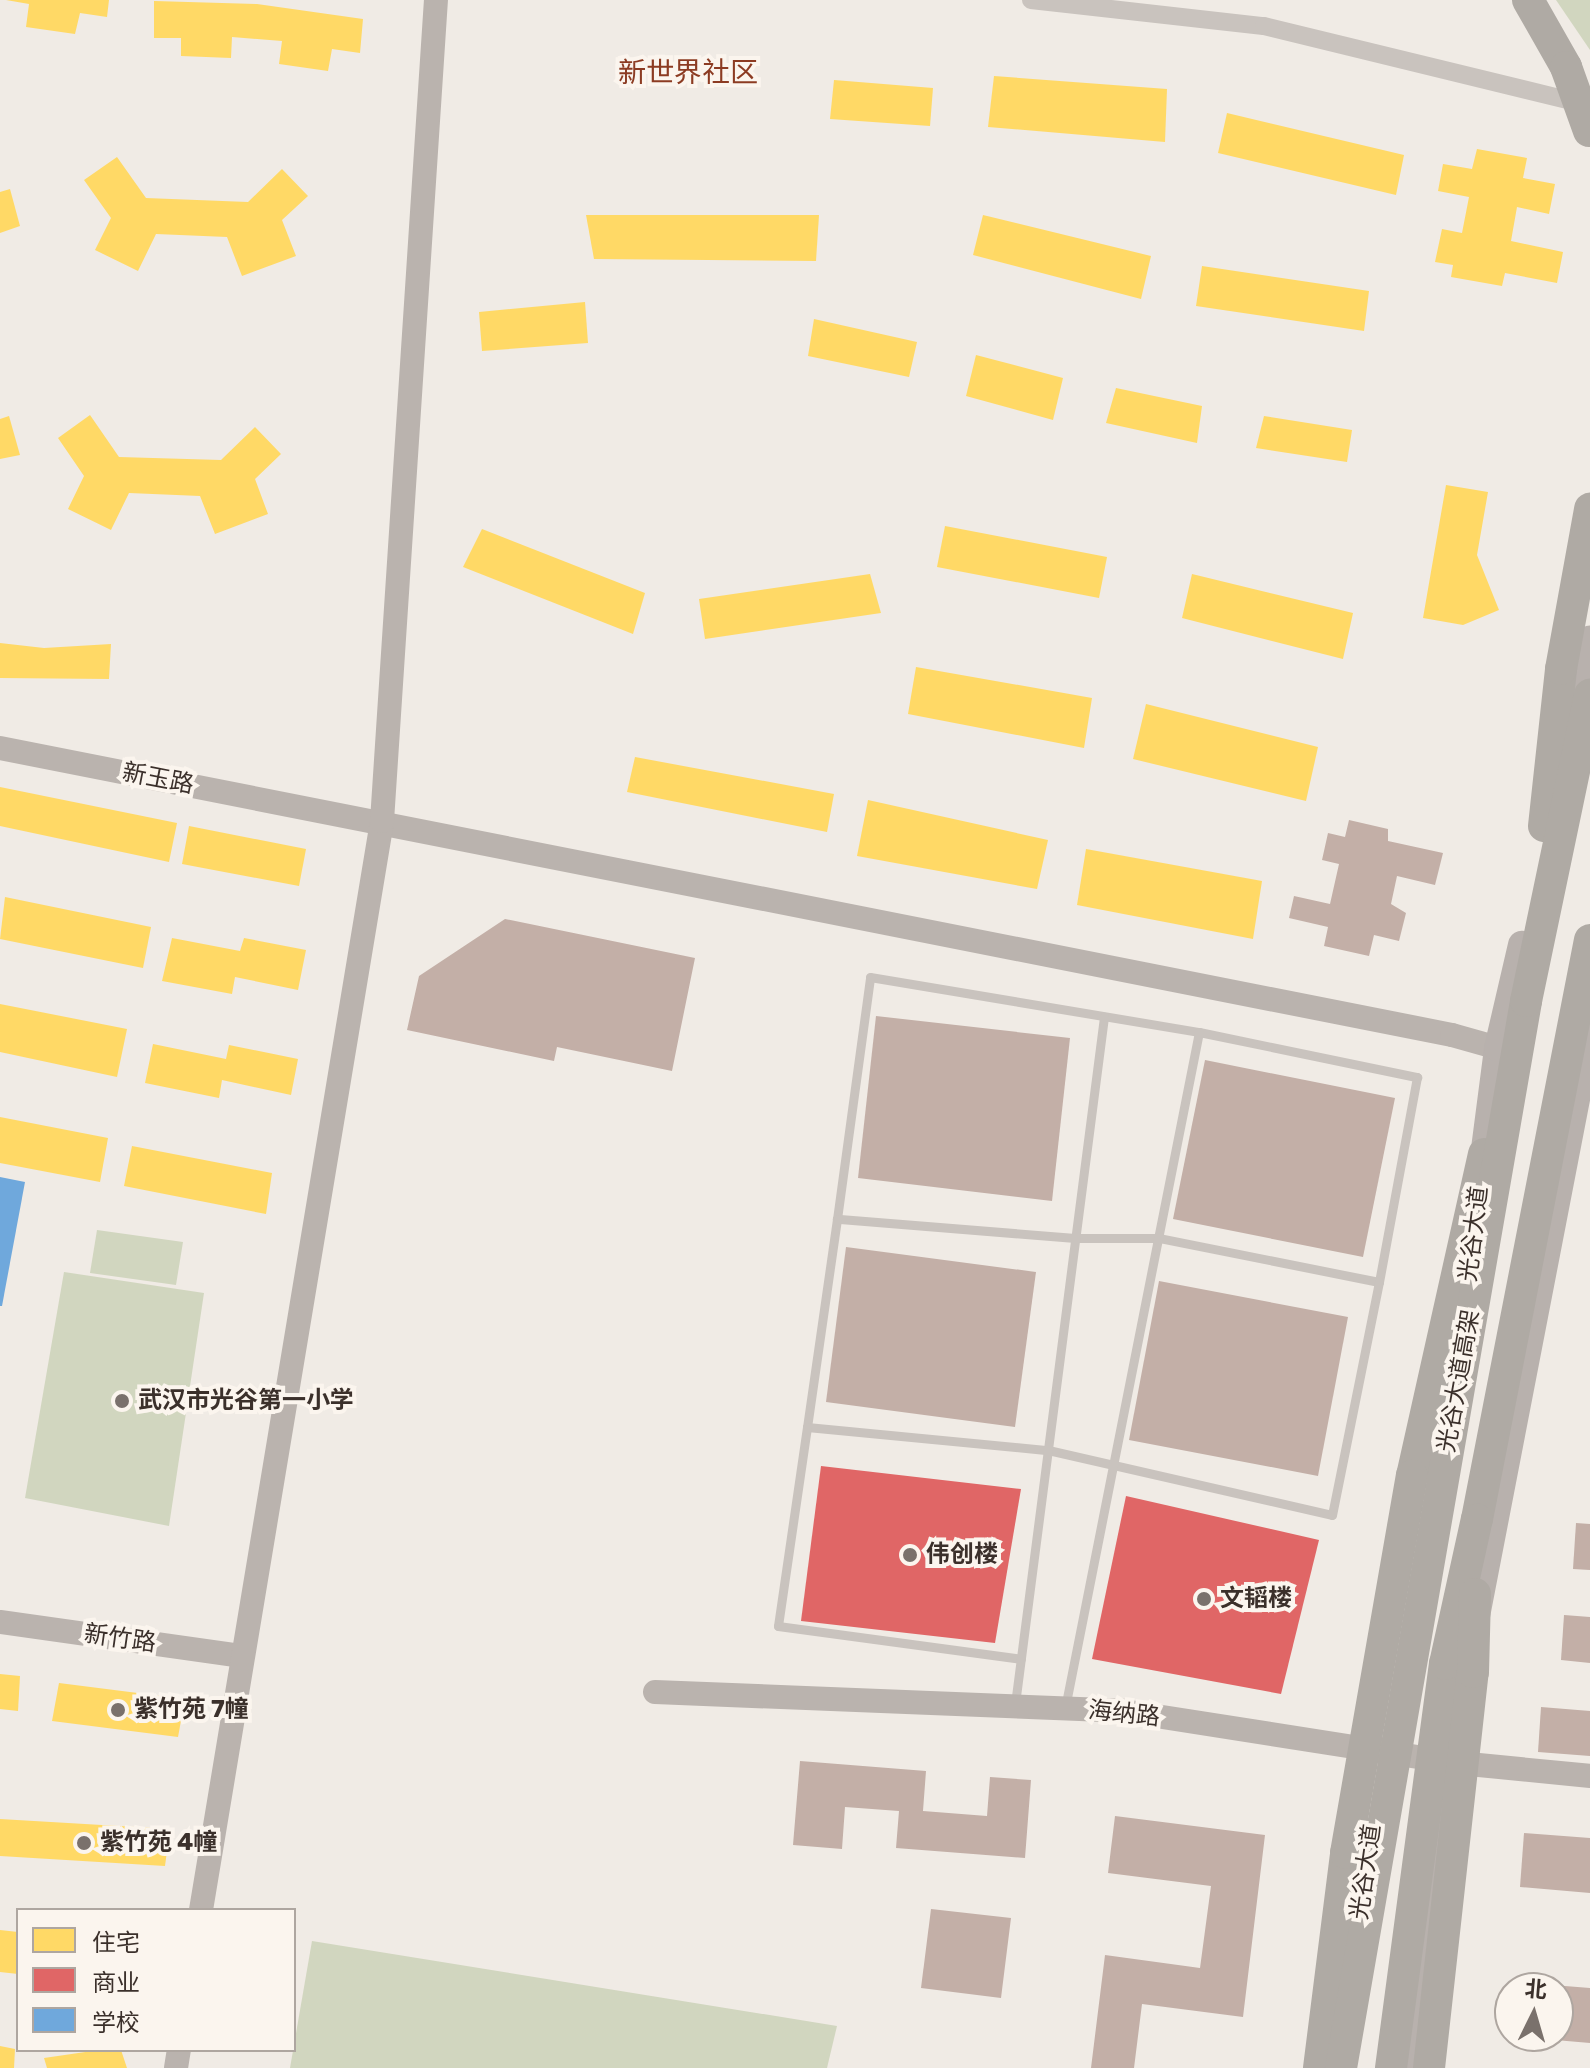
<!DOCTYPE html>
<meta charset="utf-8">
<style>
body{margin:0}
#map{position:relative;width:1590px;height:2068px;overflow:hidden;background:#f0ebe5;font-family:Rubik,"Noto Sans SC",sans-serif}
div>[style]{position:absolute}
.green>*{inset:0;background:#d1d6bf}
.homes>*{inset:0;background:#ffd966}
.shops>*{inset:0;background:#e06666}
.schools>*{inset:0;background:#6fa8dc}
.building>*{inset:0;background:#c3afa7}
.lane>*{height:9px;margin:-4.5px;padding:0 4.5px;transform-origin:4.5px;border-radius:4.5px;background:#c9c3be}
.street>*{height:18px;margin:-9px;padding:0 9px;transform-origin:9px;border-radius:9px;background:#c9c3be}
.secondary>*{height:24px;margin:-12px;padding:0 12px;transform-origin:12px;border-radius:12px;background:#bab3ae}
.primary>*{height:28px;margin:-14px;padding:0 14px;transform-origin:14px;border-radius:14px;background:#b8b1ad}
.highway>*{height:32px;margin:-16px;padding:0 16px;transform-origin:16px;border-radius:16px;background:#afaaa4}
.highway-bridge>*{height:32px;margin:-16px;padding:0 16px;transform-origin:16px;border-radius:16px;background:#afaaa4}
.dots>*{width:22px;height:22px;translate:-50% -50%;box-sizing:border-box;border:4px solid #fbf5ee;border-radius:50%}
span{translate:-50% -50%;white-space:nowrap;text-align:center;line-height:1.15;-webkit-text-stroke:8px #fbf5ee;paint-order:stroke}
.street-label{font-size:24px;color:#3b302b}
.poi-label{font-size:24px;color:#3b302b;font-weight:700}
.left{translate:0 -50%;text-align:left}
.quarter-label{font-size:28px;color:#8c3b22}
.legend{position:absolute;left:16px;top:1908px;width:280px;height:144px;box-sizing:border-box;background:#fbf5ee;border:2px solid #aea6a0;margin:0;padding:10px 14px;list-style:none;font-size:24px;color:#3b302b}
.legend li{display:flex;align-items:center;gap:16px;height:40px}
.legend b{width:40px;border:2px solid #aea6a0}
.north{position:absolute;left:1494px;top:1972px;width:80px;height:80px;box-sizing:border-box;background:#fbf5ee;border:2px solid #aea6a0;border-radius:50%;rotate:5deg;font-size:22px;font-weight:700;line-height:32px;text-align:center;color:#3b302b}
.north::after{content:'';display:block;margin:auto;width:28px;height:36px;background:#7a716c;clip-path:polygon(50% 0,100% 100%,50% 72%,0 100%)}
</style>
<div id="map">
<div class="green">
<i style="clip-path:polygon(1556px 0,1590px 0,1590px 50px)"></i>
<i style="clip-path:polygon(97px 1230px,183px 1242px,176px 1285px,90px 1273px)"></i>
<i style="clip-path:polygon(64px 1272px,204px 1293px,169px 1526px,25px 1498px)"></i>
<i style="clip-path:polygon(312px 1941px,837px 2026px,827px 2068px,290px 2068px)"></i>
</div>
<div class="homes">
<i style="clip-path:polygon(6px 0,109px 0,107px 17px,80px 13px,75px 34px,26px 27px,29px 4px)"></i>
<i style="clip-path:polygon(154px 1px,257px 4px,363px 19px,360px 53px,332px 49px,328px 71px,279px 64px,282px 41px,232px 37px,231px 58px,181px 56px,181px 38px,154px 38px)"></i>
<i style="clip-path:polygon(994px 76px,1167px 89px,1165px 142px,988px 127px)"></i>
<i style="clip-path:polygon(834px 80px,933px 88px,930px 126px,830px 119px)"></i>
<i style="clip-path:polygon(1227px 113px,1404px 155px,1396px 195px,1218px 153px)"></i>
<i style="clip-path:polygon(1477px 149px,1527px 158px,1523px 178px,1555px 184px,1549px 214px,1517px 207px,1511px 241px,1563px 252px,1557px 283px,1505px 273px,1502px 286px,1451px 277px,1453px 265px,1435px 262px,1442px 229px,1462px 233px,1469px 197px,1438px 191px,1443px 164px,1472px 169px)"></i>
<i style="clip-path:polygon(117px 157px,146px 198px,248px 202px,282px 169px,308px 196px,282px 220px,296px 256px,242px 276px,227px 237px,156px 234px,138px 271px,95px 250px,111px 218px,84px 180px)"></i>
<i style="clip-path:polygon(10px 189px,20px 226px,0 233px,0 192px)"></i>
<i style="clip-path:polygon(586px 215px,819px 215px,816px 261px,594px 259px)"></i>
<i style="clip-path:polygon(983px 215px,1151px 256px,1141px 299px,973px 255px)"></i>
<i style="clip-path:polygon(1202px 266px,1369px 291px,1364px 331px,1196px 306px)"></i>
<i style="clip-path:polygon(585px 302px,588px 343px,482px 351px,479px 312px)"></i>
<i style="clip-path:polygon(814px 319px,917px 342px,909px 377px,808px 356px)"></i>
<i style="clip-path:polygon(976px 355px,1063px 378px,1053px 420px,966px 396px)"></i>
<i style="clip-path:polygon(1116px 388px,1202px 406px,1197px 443px,1106px 423px)"></i>
<i style="clip-path:polygon(90px 415px,119px 457px,221px 460px,255px 427px,281px 454px,255px 479px,268px 514px,215px 534px,200px 496px,129px 493px,111px 530px,68px 509px,84px 476px,58px 438px)"></i>
<i style="clip-path:polygon(9px 416px,20px 455px,0 459px,0 419px)"></i>
<i style="clip-path:polygon(1264px 416px,1352px 430px,1347px 462px,1256px 448px)"></i>
<i style="clip-path:polygon(1446px 485px,1488px 492px,1477px 555px,1499px 610px,1463px 625px,1423px 618px)"></i>
<i style="clip-path:polygon(945px 526px,1107px 557px,1099px 598px,937px 567px)"></i>
<i style="clip-path:polygon(482px 529px,645px 593px,633px 634px,463px 567px)"></i>
<i style="clip-path:polygon(870px 574px,881px 613px,705px 639px,699px 599px)"></i>
<i style="clip-path:polygon(1192px 574px,1353px 613px,1343px 659px,1182px 618px)"></i>
<i style="clip-path:polygon(0 643px,44px 648px,111px 644px,109px 679px,0 678px)"></i>
<i style="clip-path:polygon(916px 667px,1092px 698px,1084px 748px,908px 714px)"></i>
<i style="clip-path:polygon(1146px 704px,1318px 747px,1306px 801px,1133px 759px)"></i>
<i style="clip-path:polygon(635px 757px,834px 794px,827px 832px,627px 792px)"></i>
<i style="clip-path:polygon(0 787px,177px 823px,169px 862px,0 826px)"></i>
<i style="clip-path:polygon(868px 800px,1048px 840px,1037px 889px,857px 856px)"></i>
<i style="clip-path:polygon(189px 826px,306px 849px,299px 886px,182px 864px)"></i>
<i style="clip-path:polygon(1086px 849px,1262px 881px,1253px 939px,1077px 905px)"></i>
<i style="clip-path:polygon(5px 897px,151px 927px,143px 968px,0 939px)"></i>
<i style="clip-path:polygon(172px 938px,240px 951px,244px 938px,306px 950px,298px 990px,235px 977px,232px 994px,162px 981px)"></i>
<i style="clip-path:polygon(0 1004px,127px 1029px,117px 1077px,0 1052px)"></i>
<i style="clip-path:polygon(153px 1044px,226px 1059px,229px 1045px,298px 1059px,291px 1095px,222px 1080px,219px 1098px,145px 1083px)"></i>
<i style="clip-path:polygon(0 1117px,108px 1138px,100px 1182px,0 1163px)"></i>
<i style="clip-path:polygon(132px 1146px,272px 1173px,266px 1214px,124px 1186px)"></i>
<i style="clip-path:polygon(0 1674px,20px 1676px,18px 1711px,0 1709px)"></i>
<i style="clip-path:polygon(59px 1683px,185px 1699px,178px 1737px,52px 1721px)"></i>
<i style="clip-path:polygon(0 1819px,170px 1829px,165px 1866px,0 1856px)"></i>
<i style="clip-path:polygon(0 1930px,18px 1932px,18px 1974px,0 1972px)"></i>
<i style="clip-path:polygon(0 2046px,15px 2049px,14px 2068px,0 2068px)"></i>
<i style="clip-path:polygon(99px 2050px,121px 2050px,127px 2068px,47px 2068px,44px 2058px)"></i>
</div>
<div class="shops">
<i style="clip-path:polygon(821px 1466px,1021px 1489px,995px 1643px,801px 1621px)"></i>
<i style="clip-path:polygon(1126px 1496px,1319px 1540px,1281px 1694px,1092px 1659px)"></i>
</div>
<div class="schools">
<i style="clip-path:polygon(0 1177px,25px 1182px,2px 1306px,0 1306px)"></i>
</div>
<div class="building">
<i style="clip-path:polygon(1349px 820px,1388px 829px,1388px 841px,1443px 853px,1435px 885px,1397px 876px,1391px 904px,1406px 913px,1399px 941px,1374px 935px,1369px 956px,1324px 946px,1328px 927px,1289px 918px,1294px 896px,1330px 904px,1339px 864px,1322px 860px,1328px 833px,1345px 837px)"></i>
<i style="clip-path:polygon(505px 919px,695px 958px,672px 1071px,557px 1047px,554px 1061px,407px 1030px,419px 976px)"></i>
<i style="clip-path:polygon(876px 1016px,1070px 1038px,1052px 1201px,858px 1178px)"></i>
<i style="clip-path:polygon(1205px 1060px,1395px 1098px,1363px 1257px,1173px 1219px)"></i>
<i style="clip-path:polygon(846px 1247px,1036px 1272px,1015px 1427px,826px 1402px)"></i>
<i style="clip-path:polygon(1159px 1281px,1348px 1317px,1318px 1476px,1129px 1440px)"></i>
<i style="clip-path:polygon(1576px 1523px,1590px 1524px,1590px 1570px,1573px 1569px)"></i>
<i style="clip-path:polygon(1564px 1615px,1590px 1617px,1590px 1663px,1561px 1660px)"></i>
<i style="clip-path:polygon(1541px 1707px,1590px 1711px,1590px 1756px,1538px 1752px)"></i>
<i style="clip-path:polygon(800px 1761px,926px 1771px,923px 1811px,987px 1816px,990px 1777px,1031px 1780px,1025px 1858px,896px 1848px,899px 1811px,845px 1807px,842px 1849px,793px 1845px)"></i>
<i style="clip-path:polygon(1115px 1816px,1265px 1835px,1243px 2017px,1142px 2004px,1134px 2068px,1091px 2068px,1105px 1955px,1200px 1968px,1211px 1886px,1108px 1873px)"></i>
<i style="clip-path:polygon(1524px 1833px,1590px 1838px,1590px 1893px,1520px 1887px)"></i>
<i style="clip-path:polygon(931px 1909px,1011px 1918px,1001px 1998px,921px 1988px)"></i>
<i style="clip-path:polygon(1515px 1982px,1590px 1988px,1590px 2043px,1532px 2038px,1558px 2036px,1558px 1988px,1514px 1988px)"></i>
</div>
<div class="lane">
<i style="left:870px;top:977px;width:334px;rotate:9.5deg"></i>
<i style="left:1199px;top:1032px;width:223px;rotate:11.7deg"></i>
<i style="left:1417px;top:1077px;width:208px;rotate:100.5deg"></i>
<i style="left:1379px;top:1282px;width:225px;rotate:-168.7deg"></i>
<i style="left:1158px;top:1238px;width:83px;rotate:180deg"></i>
<i style="left:1075px;top:1238px;width:239px;rotate:-175.4deg"></i>
<i style="left:837px;top:1219px;width:244px;rotate:-82.2deg"></i>
<i style="left:837px;top:1219px;width:210px;rotate:98.2deg"></i>
<i style="left:807px;top:1427px;width:242px;rotate:5.5deg"></i>
<i style="left:1048px;top:1450px;width:291px;rotate:12.9deg"></i>
<i style="left:1332px;top:1515px;width:238px;rotate:-78.6deg"></i>
<i style="left:807px;top:1427px;width:201px;rotate:98.3deg"></i>
<i style="left:778px;top:1626px;width:245px;rotate:7.7deg"></i>
<i style="left:1015px;top:1704px;width:693px;rotate:-82.62deg"></i>
<i style="left:1065px;top:1708px;width:689px;rotate:-78.79deg"></i>
</div>
<div class="street">
<i style="left:1031px;top:0;width:234px;rotate:6.4deg"></i>
<i style="left:1264px;top:26px;width:326px;rotate:13.7deg"></i>
</div>
<div class="secondary">
<i style="left:0;top:748px;width:1480px;rotate:11.18deg"></i>
<i style="left:1452px;top:1035px;width:48px;rotate:15.8deg"></i>
<i style="left:0;top:1622px;width:243px;rotate:8deg"></i>
<i style="left:655px;top:1692px;width:469px;rotate:2.3deg"></i>
<i style="left:1124px;top:1711px;width:328px;rotate:8.9deg"></i>
<i style="left:1448px;top:1762px;width:143px;rotate:5.6deg"></i>
<i style="left:201px;top:1910px;width:1104px;rotate:-80.56deg"></i>
<i style="left:382px;top:821px;width:823px;rotate:-86.24deg"></i>
<i style="left:176px;top:2068px;width:18px;rotate:-81deg"></i>
</div>
<div class="primary">
<i style="left:1574px;top:718px;width:80px;rotate:-78.4deg"></i>
<i style="left:1482px;top:1172px;width:125px;rotate:-82.6deg"></i>
<i style="left:1498px;top:1048px;width:106px;rotate:-76.9deg"></i>
<i style="left:1476px;top:1616px;width:600px;rotate:-79.05deg"></i>
<i style="left:1408px;top:2068px;width:279px;rotate:-82.6deg"></i>
</div>
<div class="highway">
<i style="left:1412px;top:1476px;width:330px;rotate:-77.4deg"></i>
<i style="left:1477px;top:1519px;width:590px;rotate:-78.96deg"></i>
</div>
<div class="highway-bridge">
<i style="left:1528px;top:0;width:77px;rotate:60.4deg"></i>
<i style="left:1566px;top:67px;width:68px;rotate:70.2deg"></i>
<i style="left:1544px;top:826px;width:158px;rotate:-83.8deg"></i>
<i style="left:1561px;top:669px;width:163px;rotate:-79.7deg"></i>
<i style="left:1319px;top:2068px;width:217px;rotate:-82.8deg"></i>
<i style="left:1346px;top:1853px;width:383px;rotate:-80.1deg"></i>
<i style="left:1341px;top:2068px;width:1083px;rotate:-80.16deg"></i>
<i style="left:1526px;top:1001px;width:313px;rotate:-78.2deg"></i>
<i style="left:1391px;top:2068px;width:408px;rotate:-82.4deg"></i>
<i style="left:1445px;top:1664px;width:148px;rotate:-77.6deg"></i>
<i style="left:1429px;top:2068px;width:398px;rotate:-83.7deg"></i>
<i style="left:1473px;top:1672px;width:78px;rotate:-88.5deg"></i>
</div>
<div class="dots">
<i style="left:122px;top:1401px;background:#7a716c"></i>
<i style="left:910px;top:1555px;background:#7a716c"></i>
<i style="left:1204px;top:1599px;background:#7a716c"></i>
<i style="left:118px;top:1710px;background:#7a716c"></i>
<i style="left:84px;top:1843px;background:#7a716c"></i>
</div>
<div class="street-label">
<span style="left:158px;top:779px;rotate:11deg">新玉路</span>
<span style="left:1474px;top:1234px;rotate:-83deg">光谷大道</span>
<span style="left:1459px;top:1381px;rotate:-80deg">光谷大道高架</span>
<span style="left:120px;top:1639px;rotate:8deg">新竹路</span>
<span style="left:1124px;top:1714px;rotate:6deg">海纳路</span>
<span style="left:1366px;top:1872px;rotate:-82deg">光谷大道</span>
</div>
<div class="poi-label">
<span class="left" style="left:138px;top:1401px">武汉市光谷第一小学</span>
<span class="left" style="left:926px;top:1555px">伟创楼</span>
<span class="left" style="left:1220px;top:1599px">文韬楼</span>
<span class="left" style="left:134px;top:1710px">紫竹苑 7幢</span>
<span class="left" style="left:100px;top:1843px">紫竹苑 4幢</span>
</div>
<div class="quarter-label">
<span style="left:688px;top:73px">新世界社区</span>
</div>
<ul class="legend">
<li><b style="height:22px;background:#ffd966"></b>住宅</li>
<li><b style="height:22px;background:#e06666"></b>商业</li>
<li><b style="height:22px;background:#6fa8dc"></b>学校</li>
</ul>
<div class="north">北</div>
</div>
